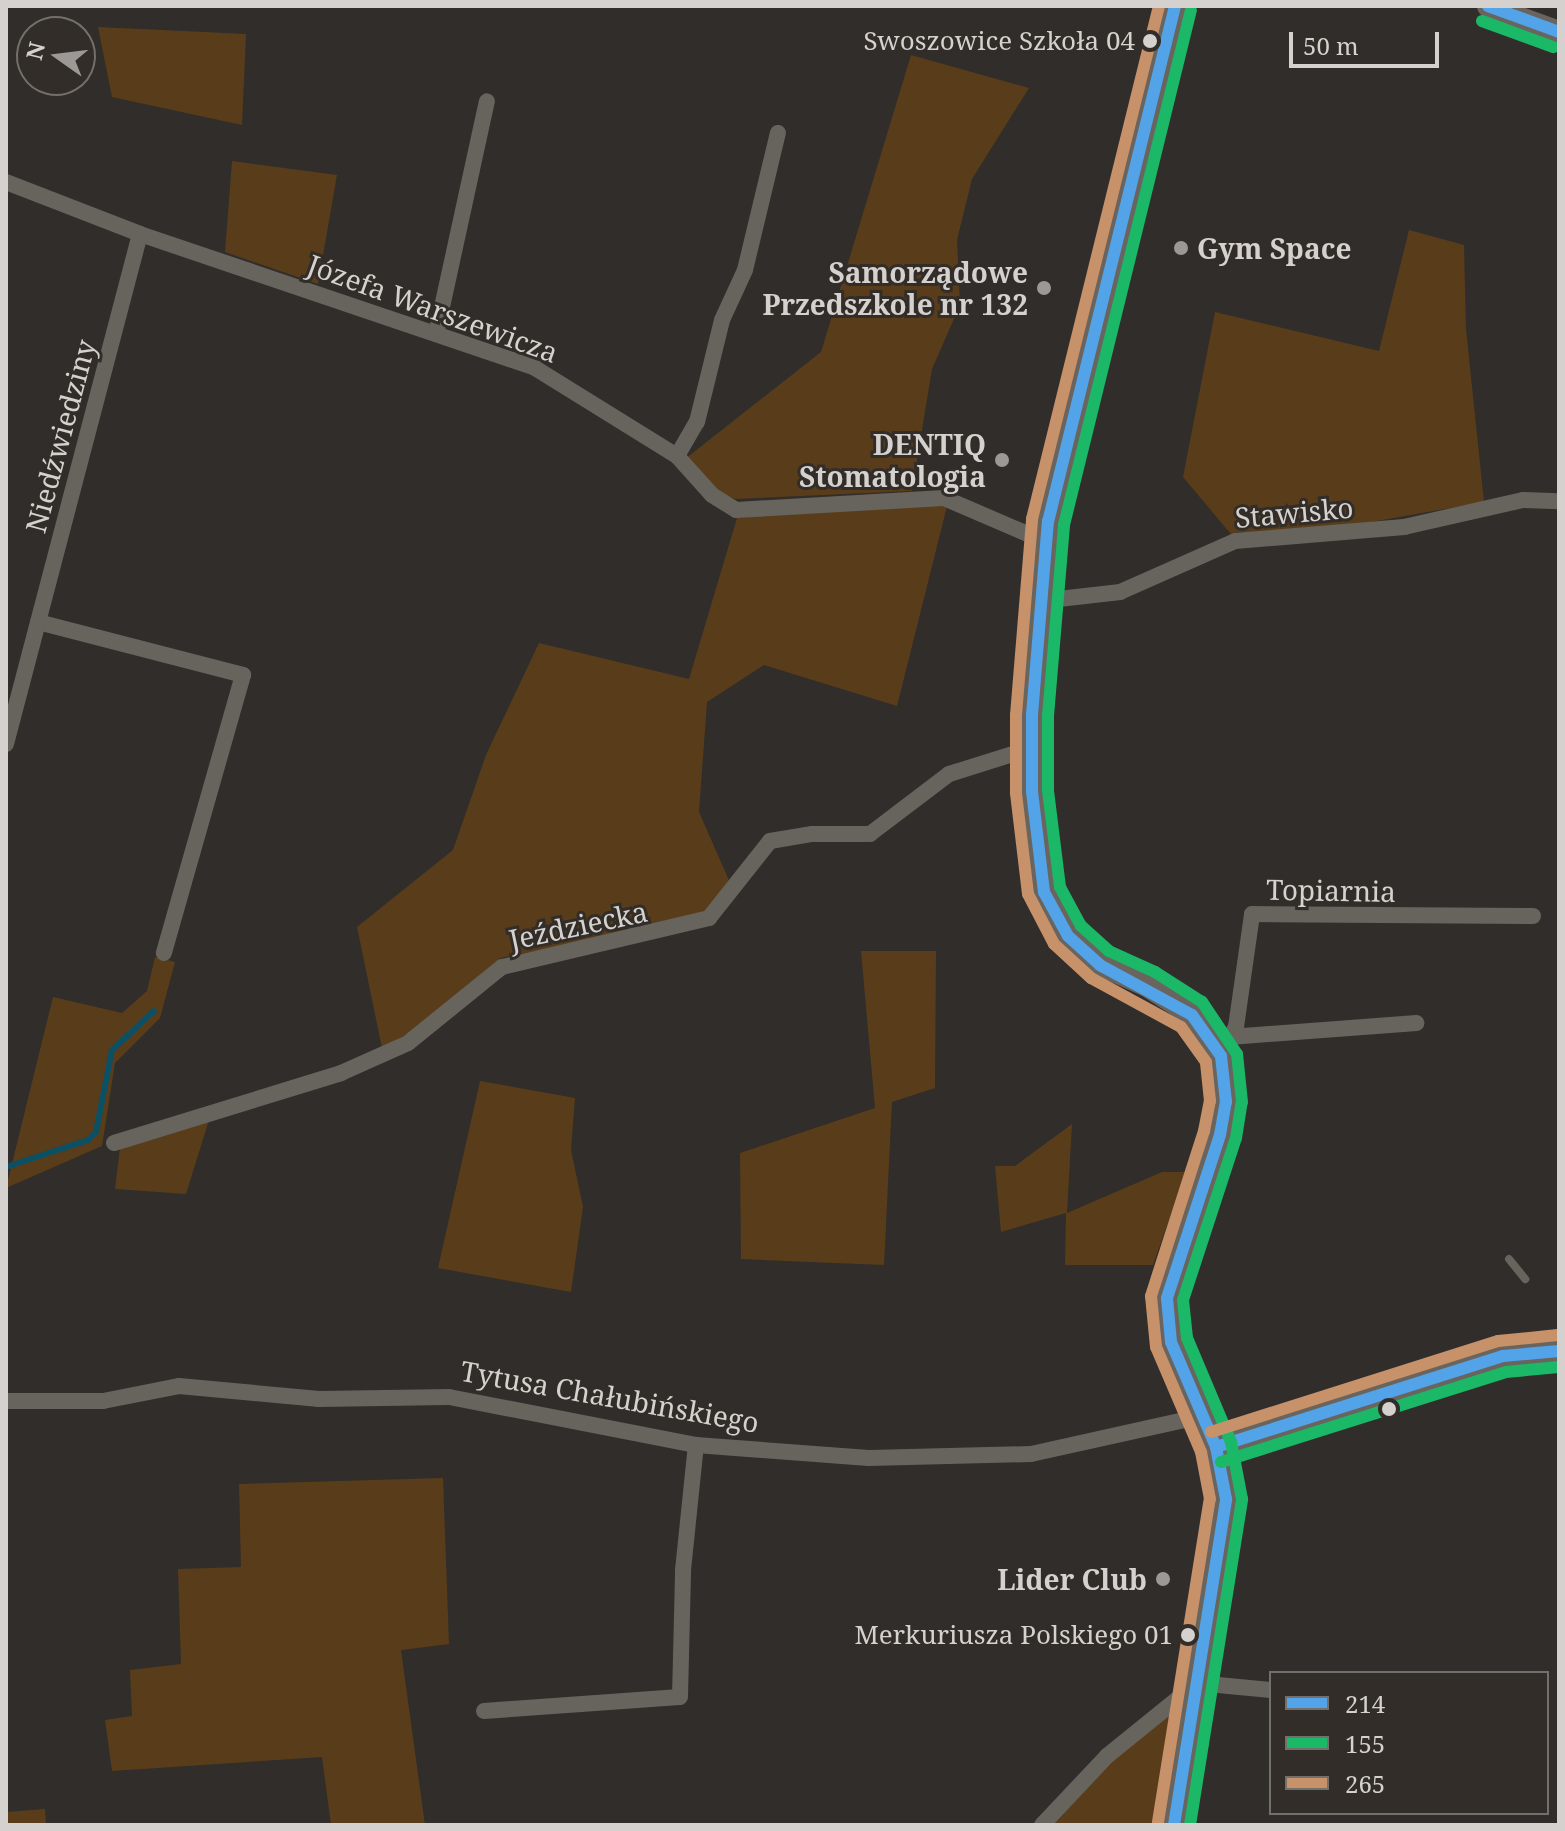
<!DOCTYPE html>
<meta charset="utf-8">
<style>
body{margin:0}
#map{position:relative;width:1565px;height:1831px;overflow:hidden;background:#302d2a;font-family:"Noto Serif",serif}
div>[style]{position:absolute}
.green>*{inset:0;background:#593d1a}
.stream>*{height:6px;margin:-3px;padding:0 3px;transform-origin:3px;border-radius:3px;background:#0e5063}
.lane>*{height:8px;margin:-4px;padding:0 4px;transform-origin:4px;border-radius:4px;background:#67635d}
.street>*{height:16px;margin:-8px;padding:0 8px;transform-origin:8px;border-radius:8px;background:#67635d}
.secondary>*{height:22px;margin:-11px;padding:0 11px;transform-origin:11px;border-radius:11px;background:#6a645f}
.bus-1>*{height:12px;margin:-6px;padding:0 6px;transform-origin:6px;border-radius:6px;background:#53a3e8}
.bus-2>*{height:12px;margin:-6px;padding:0 6px;transform-origin:6px;border-radius:6px;background:#1ab867}
.bus-3>*{height:12px;margin:-6px;padding:0 6px;transform-origin:6px;border-radius:6px;background:#c7916a}
.dots>*{width:22px;height:22px;translate:-50% -50%;box-sizing:border-box;border:4px solid #322d28;border-radius:50%}
span{translate:-50% -50%;white-space:nowrap;text-align:center;line-height:1.15;-webkit-text-stroke:6px #322d28;paint-order:stroke}
.bus-label{font-size:26px;color:#d4d1ce}
.right{translate:-100% -50%;text-align:right}
.poi-label{font-size:28px;color:#d4d1ce;font-weight:700}
.left{translate:0 -50%;text-align:left}
.street-label{font-size:28px;color:#d4d1ce}
.frame{position:absolute;inset:0;border:8px solid #d4d1ce;pointer-events:none}
.legend{position:absolute;left:1269px;top:1671px;width:280px;height:144px;box-sizing:border-box;background:#322d28;border:2px solid #736f6a;margin:0;padding:10px 14px;list-style:none;font-size:24px;color:#d4d1ce}
.legend li{display:flex;align-items:center;gap:16px;height:40px}
.legend b{width:40px;border:2px solid #736f6a}
.north{position:absolute;left:16px;top:16px;width:80px;height:80px;box-sizing:border-box;background:#322d28;border:2px solid #736f6a;border-radius:50%;rotate:284deg;font-size:22px;font-weight:700;line-height:32px;text-align:center;color:#d4d1ce}
.north::after{content:'';display:block;margin:auto;width:28px;height:36px;background:#9b9895;clip-path:polygon(50% 0,100% 100%,50% 72%,0 100%)}
.scale{position:absolute;left:1289px;top:32px;width:150px;height:36px;box-sizing:border-box;border:4px solid #d4d1ce;border-top:0;padding-left:10px;font-size:24px;line-height:28px;white-space:nowrap;color:#d4d1ce;-webkit-text-stroke:6px #322d28;paint-order:stroke}
</style>
<div id="map">
<div class="green">
<i style="clip-path:polygon(98px 27px,246px 34px,242px 125px,112px 97px)"></i>
<i style="clip-path:polygon(911px 55px,1029px 88px,972px 179px,957px 240px,960px 305px,932px 369px,912px 491px,735px 499px,721px 493px,685px 459px,821px 352px)"></i>
<i style="clip-path:polygon(232px 161px,337px 175px,318px 284px,225px 252px)"></i>
<i style="clip-path:polygon(1409px 230px,1464px 245px,1466px 329px,1484px 502px,1337px 528px,1230px 533px,1183px 477px,1215px 312px,1379px 351px)"></i>
<i style="clip-path:polygon(932px 502px,947px 506px,897px 706px,764px 665px,707px 702px,699px 812px,731px 885px,706px 912px,691px 920px,500px 958px,446px 1012px,382px 1048px,357px 927px,453px 850px,486px 755px,539px 643px,689px 679px,737px 518px)"></i>
<i style="clip-path:polygon(861px 951px,936px 951px,935px 1088px,892px 1102px,884px 1265px,741px 1259px,740px 1153px,875px 1108px)"></i>
<i style="clip-path:polygon(155px 957px,175px 962px,160px 1018px,115px 1063px,102px 1146px,6px 1188px,53px 997px,122px 1013px,147px 991px)"></i>
<i style="clip-path:polygon(480px 1081px,575px 1098px,571px 1150px,583px 1207px,571px 1292px,438px 1268px)"></i>
<i style="clip-path:polygon(209px 1120px,186px 1194px,115px 1189px,120px 1148px)"></i>
<i style="clip-path:polygon(1072px 1124px,1067px 1213px,1162px 1172px,1186px 1172px,1153px 1265px,1065px 1265px,1066px 1213px,1001px 1232px,995px 1166px,1015px 1166px)"></i>
<i style="clip-path:polygon(443px 1478px,449px 1644px,401px 1650px,425px 1825px,331px 1825px,322px 1757px,112px 1771px,105px 1720px,132px 1716px,130px 1670px,181px 1664px,178px 1569px,241px 1567px,239px 1484px)"></i>
<i style="clip-path:polygon(1176px 1713px,1156px 1825px,1050px 1825px,1117px 1755px,1165px 1714px)"></i>
<i style="clip-path:polygon(45px 1809px,46px 1825px,6px 1825px,6px 1812px)"></i>
</div>
<div class="stream">
<i style="left:6px;top:1167px;width:86px;rotate:-18.2deg"></i>
<i style="left:88px;top:1140px;width:11px;rotate:-45deg"></i>
<i style="left:96px;top:1132px;width:84px;rotate:-79deg"></i>
<i style="left:112px;top:1050px;width:57px;rotate:-42.9deg"></i>
</div>
<div class="lane">
<i style="left:1509px;top:1259px;width:26px;rotate:51deg"></i>
</div>
<div class="street">
<i style="left:6px;top:182px;width:144px;rotate:21.2deg"></i>
<i style="left:140px;top:234px;width:417px;rotate:18.7deg"></i>
<i style="left:535px;top:368px;width:167px;rotate:31.8deg"></i>
<i style="left:677px;top:456px;width:52px;rotate:48.1deg"></i>
<i style="left:712px;top:495px;width:28px;rotate:32deg"></i>
<i style="left:736px;top:510px;width:208px;rotate:-3.3deg"></i>
<i style="left:944px;top:498px;width:111px;rotate:23.3deg"></i>
<i style="left:437px;top:330px;width:234px;rotate:-77.7deg"></i>
<i style="left:677px;top:456px;width:39px;rotate:-60deg"></i>
<i style="left:697px;top:422px;width:105px;rotate:-76.2deg"></i>
<i style="left:722px;top:320px;width:55px;rotate:-65.3deg"></i>
<i style="left:745px;top:270px;width:141px;rotate:-76.5deg"></i>
<i style="left:1041px;top:601px;width:80px;rotate:-6.5deg"></i>
<i style="left:1120px;top:592px;width:126px;rotate:-23.9deg"></i>
<i style="left:1235px;top:541px;width:170px;rotate:-4.7deg"></i>
<i style="left:1404px;top:527px;width:122px;rotate:-12.8deg"></i>
<i style="left:1523px;top:500px;width:36px;rotate:2deg"></i>
<i style="left:38px;top:622px;width:212px;rotate:14.5deg"></i>
<i style="left:243px;top:675px;width:289px;rotate:105.9deg"></i>
<i style="left:6px;top:744px;width:527px;rotate:-75.28deg"></i>
<i style="left:1230px;top:1037px;width:187px;rotate:-4.3deg"></i>
<i style="left:1221px;top:1056px;width:33px;rotate:-63deg"></i>
<i style="left:1236px;top:1027px;width:114px;rotate:-81.9deg"></i>
<i style="left:1252px;top:914px;width:281px;rotate:0.4deg"></i>
<i style="left:114px;top:1143px;width:238px;rotate:-17.1deg"></i>
<i style="left:341px;top:1073px;width:73px;rotate:-24.1deg"></i>
<i style="left:408px;top:1043px;width:121px;rotate:-39deg"></i>
<i style="left:502px;top:967px;width:213px;rotate:-13.3deg"></i>
<i style="left:709px;top:918px;width:98px;rotate:-51.6deg"></i>
<i style="left:770px;top:841px;width:43px;rotate:-9.5deg"></i>
<i style="left:812px;top:834px;width:58px"></i>
<i style="left:870px;top:834px;width:99px;rotate:-37.2deg"></i>
<i style="left:949px;top:774px;width:87px;rotate:-17.4deg"></i>
<i style="left:6px;top:1401px;width:97px"></i>
<i style="left:103px;top:1401px;width:77px;rotate:-11.2deg"></i>
<i style="left:179px;top:1386px;width:141px;rotate:5.3deg"></i>
<i style="left:319px;top:1399px;width:130px;rotate:-0.9deg"></i>
<i style="left:449px;top:1397px;width:252px;rotate:11deg"></i>
<i style="left:696px;top:1445px;width:173px;rotate:4.3deg"></i>
<i style="left:869px;top:1458px;width:162px;rotate:-1.4deg"></i>
<i style="left:1031px;top:1454px;width:175px;rotate:-12.5deg"></i>
<i style="left:484px;top:1711px;width:196px;rotate:-4.1deg"></i>
<i style="left:680px;top:1697px;width:127px;rotate:-88.6deg"></i>
<i style="left:683px;top:1570px;width:126px;rotate:-84.1deg"></i>
<i style="left:1042px;top:1825px;width:95px;rotate:-46.7deg"></i>
<i style="left:1107px;top:1756px;width:116px;rotate:-39deg"></i>
<i style="left:1197px;top:1683px;width:74px;rotate:5.4deg"></i>
</div>
<div class="secondary">
<i style="left:1488px;top:6px;width:76px;rotate:20.1deg"></i>
<i style="left:1216px;top:1447px;width:301px;rotate:-17.6deg"></i>
<i style="left:1503px;top:1356px;width:56px;rotate:-5.1deg"></i>
<i style="left:1174px;top:1825px;width:330px;rotate:-80.9deg"></i>
<i style="left:1226px;top:1499px;width:53px;rotate:-100.9deg"></i>
<i style="left:1216px;top:1447px;width:114px;rotate:-113.2deg"></i>
<i style="left:1171px;top:1342px;width:44px;rotate:-95.2deg"></i>
<i style="left:1167px;top:1298px;width:171px;rotate:-72deg"></i>
<i style="left:1220px;top:1135px;width:34px;rotate:-80deg"></i>
<i style="left:1226px;top:1102px;width:46px;rotate:-96.2deg"></i>
<i style="left:1221px;top:1056px;width:50px;rotate:-125.3deg"></i>
<i style="left:1192px;top:1015px;width:54px;rotate:-147.2deg"></i>
<i style="left:1147px;top:986px;width:51px;rotate:-155.9deg"></i>
<i style="left:1100px;top:965px;width:43px;rotate:-137.8deg"></i>
<i style="left:1068px;top:936px;width:50px;rotate:-118.6deg"></i>
<i style="left:1044px;top:892px;width:102px;rotate:-96.8deg"></i>
<i style="left:1032px;top:791px;width:76px;rotate:-90deg"></i>
<i style="left:1032px;top:715px;width:194px;rotate:-85.3deg"></i>
<i style="left:1048px;top:522px;width:531px;rotate:-76.17deg"></i>
</div>
<div class="bus-1">
<i style="left:1488px;top:6px;width:76px;rotate:20.1deg"></i>
<i style="left:1216px;top:1447px;width:301px;rotate:-17.6deg"></i>
<i style="left:1503px;top:1356px;width:56px;rotate:-5.1deg"></i>
<i style="left:1174px;top:1825px;width:330px;rotate:-80.9deg"></i>
<i style="left:1226px;top:1499px;width:53px;rotate:-100.9deg"></i>
<i style="left:1216px;top:1447px;width:114px;rotate:-113.2deg"></i>
<i style="left:1171px;top:1342px;width:44px;rotate:-95.2deg"></i>
<i style="left:1167px;top:1298px;width:171px;rotate:-72deg"></i>
<i style="left:1220px;top:1135px;width:34px;rotate:-80deg"></i>
<i style="left:1226px;top:1102px;width:46px;rotate:-96.2deg"></i>
<i style="left:1221px;top:1056px;width:50px;rotate:-125.3deg"></i>
<i style="left:1192px;top:1015px;width:105px;rotate:-151.5deg"></i>
<i style="left:1100px;top:965px;width:43px;rotate:-137.8deg"></i>
<i style="left:1068px;top:936px;width:50px;rotate:-118.6deg"></i>
<i style="left:1044px;top:892px;width:102px;rotate:-96.8deg"></i>
<i style="left:1032px;top:791px;width:76px;rotate:-90deg"></i>
<i style="left:1032px;top:715px;width:194px;rotate:-85.3deg"></i>
<i style="left:1048px;top:522px;width:531px;rotate:-76.17deg"></i>
</div>
<div class="bus-2">
<i style="left:1482px;top:21px;width:76px;rotate:20.1deg"></i>
<i style="left:1221px;top:1462px;width:299px;rotate:-17.5deg"></i>
<i style="left:1506px;top:1372px;width:53px;rotate:-5.4deg"></i>
<i style="left:1190px;top:1825px;width:330px;rotate:-80.9deg"></i>
<i style="left:1242px;top:1499px;width:58px;rotate:-100.9deg"></i>
<i style="left:1231px;top:1442px;width:113px;rotate:-112.9deg"></i>
<i style="left:1187px;top:1338px;width:38px;rotate:-96deg"></i>
<i style="left:1183px;top:1300px;width:170px;rotate:-71.9deg"></i>
<i style="left:1236px;top:1138px;width:36px;rotate:-81deg"></i>
<i style="left:1242px;top:1102px;width:48px;rotate:-95.9deg"></i>
<i style="left:1237px;top:1054px;width:63px;rotate:-123.9deg"></i>
<i style="left:1202px;top:1002px;width:56px;rotate:-147.4deg"></i>
<i style="left:1155px;top:972px;width:51px;rotate:-155.5deg"></i>
<i style="left:1109px;top:951px;width:38px;rotate:-138deg"></i>
<i style="left:1081px;top:926px;width:44px;rotate:-118.3deg"></i>
<i style="left:1060px;top:887px;width:98px;rotate:-97.1deg"></i>
<i style="left:1048px;top:790px;width:74px;rotate:-90deg"></i>
<i style="left:1048px;top:716px;width:192px;rotate:-85.2deg"></i>
<i style="left:1064px;top:525px;width:530px;rotate:-76.15deg"></i>
</div>
<div class="bus-3">
<i style="left:1211px;top:1432px;width:301px;rotate:-17.6deg"></i>
<i style="left:1498px;top:1341px;width:60px;rotate:-5.7deg"></i>
<i style="left:1158px;top:1822px;width:327px;rotate:-80.9deg"></i>
<i style="left:1210px;top:1499px;width:48px;rotate:-100.8deg"></i>
<i style="left:1201px;top:1452px;width:114px;rotate:-113.2deg"></i>
<i style="left:1156px;top:1347px;width:51px;rotate:-95.6deg"></i>
<i style="left:1151px;top:1296px;width:173px;rotate:-72.2deg"></i>
<i style="left:1204px;top:1131px;width:31px;rotate:-79deg"></i>
<i style="left:1210px;top:1101px;width:39px;rotate:-96deg"></i>
<i style="left:1206px;top:1062px;width:43px;rotate:-125.5deg"></i>
<i style="left:1181px;top:1027px;width:102px;rotate:-151.4deg"></i>
<i style="left:1091px;top:978px;width:50px;rotate:-137.4deg"></i>
<i style="left:1054px;top:944px;width:56px;rotate:-117.5deg"></i>
<i style="left:1028px;top:894px;width:102px;rotate:-96.8deg"></i>
<i style="left:1016px;top:793px;width:78px;rotate:-90deg"></i>
<i style="left:1016px;top:715px;width:197px;rotate:-85.3deg"></i>
<i style="left:1032px;top:519px;width:528px;rotate:-76.1deg"></i>
</div>
<div class="dots">
<i style="left:1150px;top:41px;background:#d4d1ce"></i>
<i style="left:1181px;top:248px;background:#9b9895"></i>
<i style="left:1044px;top:288px;background:#9b9895"></i>
<i style="left:1002px;top:460px;background:#9b9895"></i>
<i style="left:1389px;top:1409px;background:#d4d1ce"></i>
<i style="left:1163px;top:1579px;background:#9b9895"></i>
<i style="left:1188px;top:1635px;background:#d4d1ce"></i>
</div>
<div class="bus-label">
<span class="right" style="left:1135px;top:41px">Swoszowice Szkoła 04</span>
<span class="right" style="left:1173px;top:1635px">Merkuriusza Polskiego 01</span>
</div>
<div class="poi-label">
<span class="left" style="left:1197px;top:248px">Gym Space</span>
<span class="right" style="left:1028px;top:288px">Samorządowe<br>Przedszkole nr 132</span>
<span class="right" style="left:986px;top:460px">DENTIQ<br>Stomatologia</span>
<span class="right" style="left:1147px;top:1579px">Lider Club</span>
</div>
<div class="street-label">
<span style="left:433px;top:308px;rotate:20deg">Józefa Warszewicza</span>
<span style="left:60px;top:436px;rotate:-75deg">Niedźwiedziny</span>
<span style="left:1294px;top:512px;rotate:-5deg">Stawisko</span>
<span style="left:1331px;top:890px;rotate:1deg">Topiarnia</span>
<span style="left:578px;top:925px;rotate:-12deg">Jeździecka</span>
<span style="left:610px;top:1396px;rotate:10deg">Tytusa Chałubińskiego</span>
</div>
<div class="frame"></div>
<ul class="legend">
<li><b style="height:10px;background:#53a3e8"></b>214</li>
<li><b style="height:10px;background:#1ab867"></b>155</li>
<li><b style="height:10px;background:#c7916a"></b>265</li>
</ul>
<div class="north">N</div>
<div class="scale">50 m</div>
</div>
